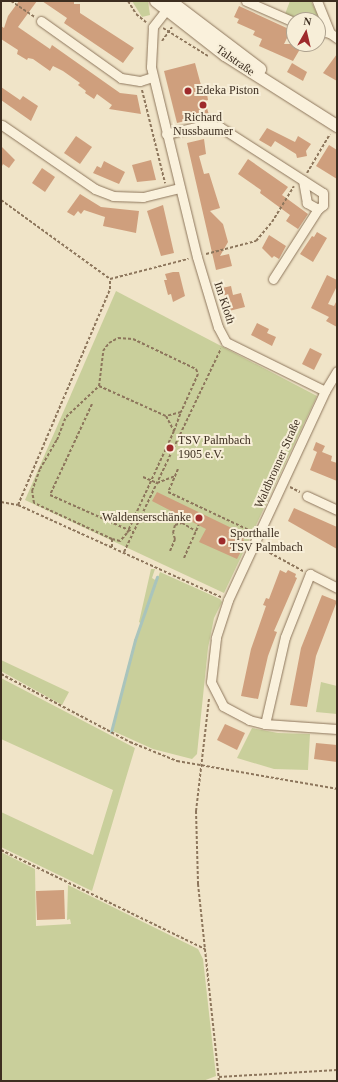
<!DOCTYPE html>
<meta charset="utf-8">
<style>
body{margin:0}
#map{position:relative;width:338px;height:1082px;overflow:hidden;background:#f0e4c8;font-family:Georgia,serif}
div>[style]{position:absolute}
.green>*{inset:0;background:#c9cf9b}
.stream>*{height:3px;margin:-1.5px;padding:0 1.5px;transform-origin:1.5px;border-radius:1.5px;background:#a9c4bc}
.building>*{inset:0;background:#cf9f7d}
.path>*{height:2px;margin-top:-1px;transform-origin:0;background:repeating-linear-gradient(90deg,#8d765c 0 3px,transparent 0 5px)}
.roads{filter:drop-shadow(0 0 1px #8d765c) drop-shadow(0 0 1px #8d765c)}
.street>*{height:9px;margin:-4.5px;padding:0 4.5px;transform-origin:4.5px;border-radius:4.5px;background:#faf1dc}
.secondary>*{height:12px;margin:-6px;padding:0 6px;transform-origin:6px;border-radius:6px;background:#faf1dc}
.dots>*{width:11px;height:11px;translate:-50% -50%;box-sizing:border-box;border:2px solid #f7eed8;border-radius:50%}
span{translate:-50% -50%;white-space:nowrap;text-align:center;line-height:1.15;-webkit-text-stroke:4px #f7eed8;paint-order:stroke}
.street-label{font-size:12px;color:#3d2e20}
.poi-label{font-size:12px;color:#3d2e20}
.left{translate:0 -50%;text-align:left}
.right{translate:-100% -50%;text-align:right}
.frame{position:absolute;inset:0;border:2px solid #3d2e20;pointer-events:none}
.north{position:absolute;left:286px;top:12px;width:40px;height:40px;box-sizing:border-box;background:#f7eed8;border:1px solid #ada18e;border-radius:50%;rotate:8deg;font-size:11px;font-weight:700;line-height:16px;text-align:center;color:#3d2e20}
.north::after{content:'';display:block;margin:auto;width:14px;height:18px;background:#9e2a2b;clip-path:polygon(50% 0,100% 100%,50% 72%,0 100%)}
</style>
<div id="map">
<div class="green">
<i style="clip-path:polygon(132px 1px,148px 1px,150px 15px,142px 17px)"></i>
<i style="clip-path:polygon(290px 1px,311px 1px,321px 22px,318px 24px,318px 20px,298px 20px,285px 14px)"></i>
<i style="clip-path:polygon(116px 291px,317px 396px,224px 593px,25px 500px)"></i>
<i style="clip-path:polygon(151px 569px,155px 569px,152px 578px,157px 581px,160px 572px,220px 599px,222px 602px,214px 618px,208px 648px,197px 754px,192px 759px,153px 749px,113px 731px,128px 665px,142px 624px,139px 622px)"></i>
<i style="clip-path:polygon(1px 660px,69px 692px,62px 705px,1px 671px)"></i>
<i style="clip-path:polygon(1px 678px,135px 748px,92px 891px,1px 847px,1px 812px,93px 855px,113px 790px,1px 739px)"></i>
<i style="clip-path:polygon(321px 682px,337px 686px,337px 714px,316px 712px)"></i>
<i style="clip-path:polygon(252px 728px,278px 733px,310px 734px,308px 770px,274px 769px,237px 758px)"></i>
<i style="clip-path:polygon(1px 852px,35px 869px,36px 926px,71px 924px,70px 919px,67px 920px,68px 885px,198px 949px,203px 959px,216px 1076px,203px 1081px,1px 1081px)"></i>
</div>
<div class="stream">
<i style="left:111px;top:732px;width:95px;rotate:-75.4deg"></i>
<i style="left:135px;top:640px;width:67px;rotate:-70.8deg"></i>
</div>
<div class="building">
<i style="clip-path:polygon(19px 1px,37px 1px,18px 27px,50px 49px,52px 45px,120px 93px,137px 95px,141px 114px,109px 109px,112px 105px,97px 94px,94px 99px,85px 93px,86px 91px,78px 85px,80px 83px,63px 71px,53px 66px,50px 71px,33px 59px,28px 58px,27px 60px,17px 54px,18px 50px,1px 39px,1px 26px,4px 28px,8px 16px)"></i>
<i style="clip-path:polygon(42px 1px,74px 1px,74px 4px,80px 4px,80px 13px,134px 48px,123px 63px,64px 23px,67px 18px)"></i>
<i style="clip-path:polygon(239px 6px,291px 30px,284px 44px,303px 44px,293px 61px,259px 46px,262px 39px,253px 35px,255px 31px,237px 23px,239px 19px,234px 17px)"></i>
<i style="clip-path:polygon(337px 54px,337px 81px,323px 73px)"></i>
<i style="clip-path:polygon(195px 63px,202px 89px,205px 88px,207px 94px,208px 100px,205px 101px,209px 115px,177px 123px,164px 71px)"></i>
<i style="clip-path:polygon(292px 63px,307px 72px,303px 81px,287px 72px)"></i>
<i style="clip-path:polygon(1px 87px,20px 100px,23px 96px,38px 106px,31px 121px,1px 100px)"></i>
<i style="clip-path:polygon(267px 128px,295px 142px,298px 136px,311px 144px,306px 151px,307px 156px,297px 158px,296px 154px,275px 141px,271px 147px,259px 140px)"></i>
<i style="clip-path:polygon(76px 136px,92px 147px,80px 164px,64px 153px)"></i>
<i style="clip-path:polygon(204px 139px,206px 154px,199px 156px,204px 174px,209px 173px,220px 208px,210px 211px,223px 224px,228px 242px,220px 256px,229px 254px,232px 266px,216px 270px,187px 143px)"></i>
<i style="clip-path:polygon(329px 145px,337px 150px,337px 179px,316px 166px)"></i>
<i style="clip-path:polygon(1px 146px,15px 160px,9px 168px,3px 164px,1px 168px)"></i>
<i style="clip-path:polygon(248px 159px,288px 187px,282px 195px,308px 214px,298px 229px,286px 221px,290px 215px,260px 193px,261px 190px,238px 174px)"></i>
<i style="clip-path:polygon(151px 160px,156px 180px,137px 182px,132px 165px)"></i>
<i style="clip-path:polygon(104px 161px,125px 172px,119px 184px,93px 173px,97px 166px,101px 168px)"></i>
<i style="clip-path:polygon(42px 168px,55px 177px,45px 192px,32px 183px)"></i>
<i style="clip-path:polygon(80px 194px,101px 207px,139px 211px,136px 233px,103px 226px,105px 217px,84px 210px,81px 214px,78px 211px,74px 216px,67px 212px)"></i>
<i style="clip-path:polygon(163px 205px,174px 253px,161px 256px,147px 211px)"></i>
<i style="clip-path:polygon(317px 232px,327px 238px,313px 262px,300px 254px,312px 236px,314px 237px)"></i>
<i style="clip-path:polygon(269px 235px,286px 246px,279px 259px,274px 256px,272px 258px,262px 248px)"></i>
<i style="clip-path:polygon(173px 272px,179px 272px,185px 296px,173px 302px,171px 294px,168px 295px,164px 280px,167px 280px,165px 274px)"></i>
<i style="clip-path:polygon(327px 275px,337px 280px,337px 286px,328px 304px,334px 306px,337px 300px,337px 327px,326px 321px,329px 317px,311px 308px)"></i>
<i style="clip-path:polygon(231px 286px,233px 295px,241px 293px,245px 307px,225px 312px,221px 298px,225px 297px,222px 288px)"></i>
<i style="clip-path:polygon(257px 323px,269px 329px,267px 333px,276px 337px,272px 346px,251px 335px)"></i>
<i style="clip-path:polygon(310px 348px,322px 354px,314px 370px,302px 364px)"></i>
<i style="clip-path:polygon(316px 442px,325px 446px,322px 452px,332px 456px,331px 461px,337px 463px,337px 481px,310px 470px,317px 452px,313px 450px)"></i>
<i style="clip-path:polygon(157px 492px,246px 535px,243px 540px,246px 542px,237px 559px,199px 542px,206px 529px,152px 501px)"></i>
<i style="clip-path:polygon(294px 508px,337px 527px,337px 549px,288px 521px)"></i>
<i style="clip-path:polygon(280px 570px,286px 573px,288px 570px,296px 574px,295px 577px,297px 578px,274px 631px,277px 632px,268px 656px,258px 699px,241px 696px,251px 649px,266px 606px,263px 605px,266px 598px,269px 599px)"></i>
<i style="clip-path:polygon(322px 595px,337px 601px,316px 656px,307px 707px,290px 705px,301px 648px)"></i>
<i style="clip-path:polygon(225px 724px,245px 733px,237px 750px,217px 740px)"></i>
<i style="clip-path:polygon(316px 743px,337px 745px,337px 762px,314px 759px)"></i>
<i style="clip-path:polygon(64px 890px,65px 919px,37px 920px,36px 891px)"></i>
</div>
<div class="path">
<i style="left:11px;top:1px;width:29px;rotate:34deg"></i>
<i style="left:128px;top:1px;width:15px;rotate:58deg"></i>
<i style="left:136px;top:14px;width:13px;rotate:39deg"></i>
<i style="left:163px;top:28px;width:53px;rotate:31.9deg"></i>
<i style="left:162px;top:41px;width:17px;rotate:-54deg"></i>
<i style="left:142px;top:90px;width:96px;rotate:76.1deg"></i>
<i style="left:307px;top:173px;width:45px;rotate:-59.5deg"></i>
<i style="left:1px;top:200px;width:135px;rotate:35.9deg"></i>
<i style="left:206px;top:254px;width:52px;rotate:-14.6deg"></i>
<i style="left:256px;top:241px;width:25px;rotate:-50deg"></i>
<i style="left:272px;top:222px;width:42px;rotate:-58.6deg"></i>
<i style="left:110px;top:279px;width:81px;rotate:-14.4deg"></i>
<i style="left:99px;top:386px;width:73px;rotate:24.1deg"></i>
<i style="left:166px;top:416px;width:17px;rotate:62deg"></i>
<i style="left:174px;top:431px;width:112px;rotate:114.7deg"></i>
<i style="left:127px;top:533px;width:11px;rotate:131deg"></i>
<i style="left:120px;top:541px;width:8px;rotate:-166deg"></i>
<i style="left:112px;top:539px;width:86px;rotate:-155.2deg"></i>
<i style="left:34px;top:503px;width:12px;rotate:-99deg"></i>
<i style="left:32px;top:491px;width:23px;rotate:-70deg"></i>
<i style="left:40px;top:469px;width:34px;rotate:-60deg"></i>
<i style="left:57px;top:440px;width:25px;rotate:-69deg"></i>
<i style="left:66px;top:417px;width:45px;rotate:-43.2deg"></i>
<i style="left:99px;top:386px;width:35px;rotate:-83deg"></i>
<i style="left:103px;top:351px;width:10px;rotate:-53deg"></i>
<i style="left:109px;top:343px;width:10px;rotate:-29deg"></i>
<i style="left:118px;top:338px;width:15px;rotate:4deg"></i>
<i style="left:133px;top:339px;width:70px;rotate:25.5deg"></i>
<i style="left:196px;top:369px;width:5px;rotate:68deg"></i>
<i style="left:198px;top:374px;width:42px;rotate:114.1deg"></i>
<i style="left:181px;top:412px;width:16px;rotate:165deg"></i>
<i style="left:92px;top:404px;width:100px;rotate:114.8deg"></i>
<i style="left:50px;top:495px;width:91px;rotate:24deg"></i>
<i style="left:174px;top:431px;width:20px;rotate:-70deg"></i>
<i style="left:178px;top:469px;width:25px;rotate:113deg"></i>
<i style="left:168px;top:492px;width:92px;rotate:25.2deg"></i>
<i style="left:143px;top:477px;width:15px;rotate:23deg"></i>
<i style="left:157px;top:483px;width:19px;rotate:-21deg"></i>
<i style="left:290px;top:487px;width:11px;rotate:27deg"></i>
<i style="left:1px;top:502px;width:17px;rotate:10deg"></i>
<i style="left:18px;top:505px;width:223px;rotate:24.4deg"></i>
<i style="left:18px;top:505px;width:235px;rotate:-66.9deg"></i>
<i style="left:110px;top:289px;width:10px;rotate:-90deg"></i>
<i style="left:112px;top:539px;width:8px;rotate:90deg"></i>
<i style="left:261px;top:548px;width:48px;rotate:28.7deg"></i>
<i style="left:170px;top:551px;width:13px;rotate:-67deg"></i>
<i style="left:175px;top:539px;width:6px;rotate:-108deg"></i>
<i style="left:173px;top:533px;width:8px;rotate:-76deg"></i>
<i style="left:175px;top:525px;width:7px;rotate:-16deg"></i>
<i style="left:182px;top:523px;width:16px;rotate:30deg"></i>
<i style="left:124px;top:552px;width:225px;rotate:-64.5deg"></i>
<i style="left:184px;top:558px;width:36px;rotate:-66deg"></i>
<i style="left:1px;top:674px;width:146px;rotate:27.8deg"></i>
<i style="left:130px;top:742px;width:51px;rotate:22deg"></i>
<i style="left:177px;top:761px;width:162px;rotate:9.9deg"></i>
<i style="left:209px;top:699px;width:113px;rotate:96.6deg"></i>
<i style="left:196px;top:811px;width:73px;rotate:88.4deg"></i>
<i style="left:198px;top:884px;width:198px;rotate:83.9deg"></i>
<i style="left:1px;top:850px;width:227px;rotate:25.9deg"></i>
<i style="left:219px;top:1077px;width:118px;rotate:-3.4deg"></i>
</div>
<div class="roads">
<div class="street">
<i style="left:246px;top:1px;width:52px;rotate:23.6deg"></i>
<i style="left:317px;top:1px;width:35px;rotate:68deg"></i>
<i style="left:170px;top:5px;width:28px;rotate:128deg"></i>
<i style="left:153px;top:27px;width:40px;rotate:92.9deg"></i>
<i style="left:151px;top:67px;width:195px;rotate:76.4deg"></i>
<i style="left:197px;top:257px;width:73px;rotate:73.3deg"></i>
<i style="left:218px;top:327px;width:17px;rotate:62deg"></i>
<i style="left:226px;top:342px;width:110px;rotate:26.3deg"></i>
<i style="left:41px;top:21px;width:98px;rotate:35.5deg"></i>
<i style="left:121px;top:78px;width:19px;rotate:9deg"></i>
<i style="left:140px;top:81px;width:13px;rotate:-18deg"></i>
<i style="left:318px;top:31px;width:12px;rotate:9deg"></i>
<i style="left:330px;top:33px;width:9px;rotate:36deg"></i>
<i style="left:2px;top:125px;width:113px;rotate:34.5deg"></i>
<i style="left:95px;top:189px;width:19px;rotate:21deg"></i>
<i style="left:113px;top:196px;width:30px;rotate:2deg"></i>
<i style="left:143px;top:197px;width:38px;rotate:-14deg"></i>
<i style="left:166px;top:134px;width:39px;rotate:-13deg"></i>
<i style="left:204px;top:125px;width:16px;rotate:7deg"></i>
<i style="left:220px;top:127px;width:122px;rotate:32.7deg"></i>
<i style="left:323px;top:193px;width:12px;rotate:90deg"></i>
<i style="left:323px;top:205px;width:6px;rotate:141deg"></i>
<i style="left:318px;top:209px;width:13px;rotate:-151deg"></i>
<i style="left:307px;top:203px;width:23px;rotate:-100deg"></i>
<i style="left:273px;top:279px;width:83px;rotate:-57.3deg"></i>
<i style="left:337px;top:371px;width:23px;rotate:121deg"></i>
<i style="left:325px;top:391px;width:230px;rotate:114.9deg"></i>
<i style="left:228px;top:600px;width:40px;rotate:108deg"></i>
<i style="left:216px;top:638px;width:44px;rotate:96.5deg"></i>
<i style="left:211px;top:682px;width:27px;rotate:63deg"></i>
<i style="left:223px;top:706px;width:30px;rotate:28deg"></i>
<i style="left:249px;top:720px;width:16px;rotate:14deg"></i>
<i style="left:265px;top:724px;width:72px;rotate:4deg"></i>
<i style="left:307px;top:496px;width:33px;rotate:25deg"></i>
<i style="left:265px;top:724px;width:89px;rotate:-77.1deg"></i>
<i style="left:285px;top:637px;width:68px;rotate:-68.4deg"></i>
<i style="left:310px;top:574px;width:30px;rotate:27deg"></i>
</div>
<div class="secondary">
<i style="left:156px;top:1px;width:88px;rotate:38deg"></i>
<i style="left:225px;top:55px;width:133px;rotate:32.4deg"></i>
<i style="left:170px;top:1px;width:113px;rotate:37.1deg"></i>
</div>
</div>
<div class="dots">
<i style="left:188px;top:91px;background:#9e2a2b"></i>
<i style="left:203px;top:105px;background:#9e2a2b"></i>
<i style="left:170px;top:448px;background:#9e2a2b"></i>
<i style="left:199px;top:518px;background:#9e2a2b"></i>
<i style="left:222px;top:541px;background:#9e2a2b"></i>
</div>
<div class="street-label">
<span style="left:235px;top:61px;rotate:35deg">Talstraße</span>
<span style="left:224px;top:303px;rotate:72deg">Im Kloth</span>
<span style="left:278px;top:464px;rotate:-66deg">Waldbronner Straße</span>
</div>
<div class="poi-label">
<span class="left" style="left:196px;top:91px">Edeka Piston</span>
<span style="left:203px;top:125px">Richard<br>Nussbaumer</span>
<span class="left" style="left:178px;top:448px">TSV Palmbach<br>1905 e.V.</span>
<span class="right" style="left:191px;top:518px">Waldenserschänke</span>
<span class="left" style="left:230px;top:541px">Sporthalle<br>TSV Palmbach</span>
</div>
<div class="frame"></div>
<div class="north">N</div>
</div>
